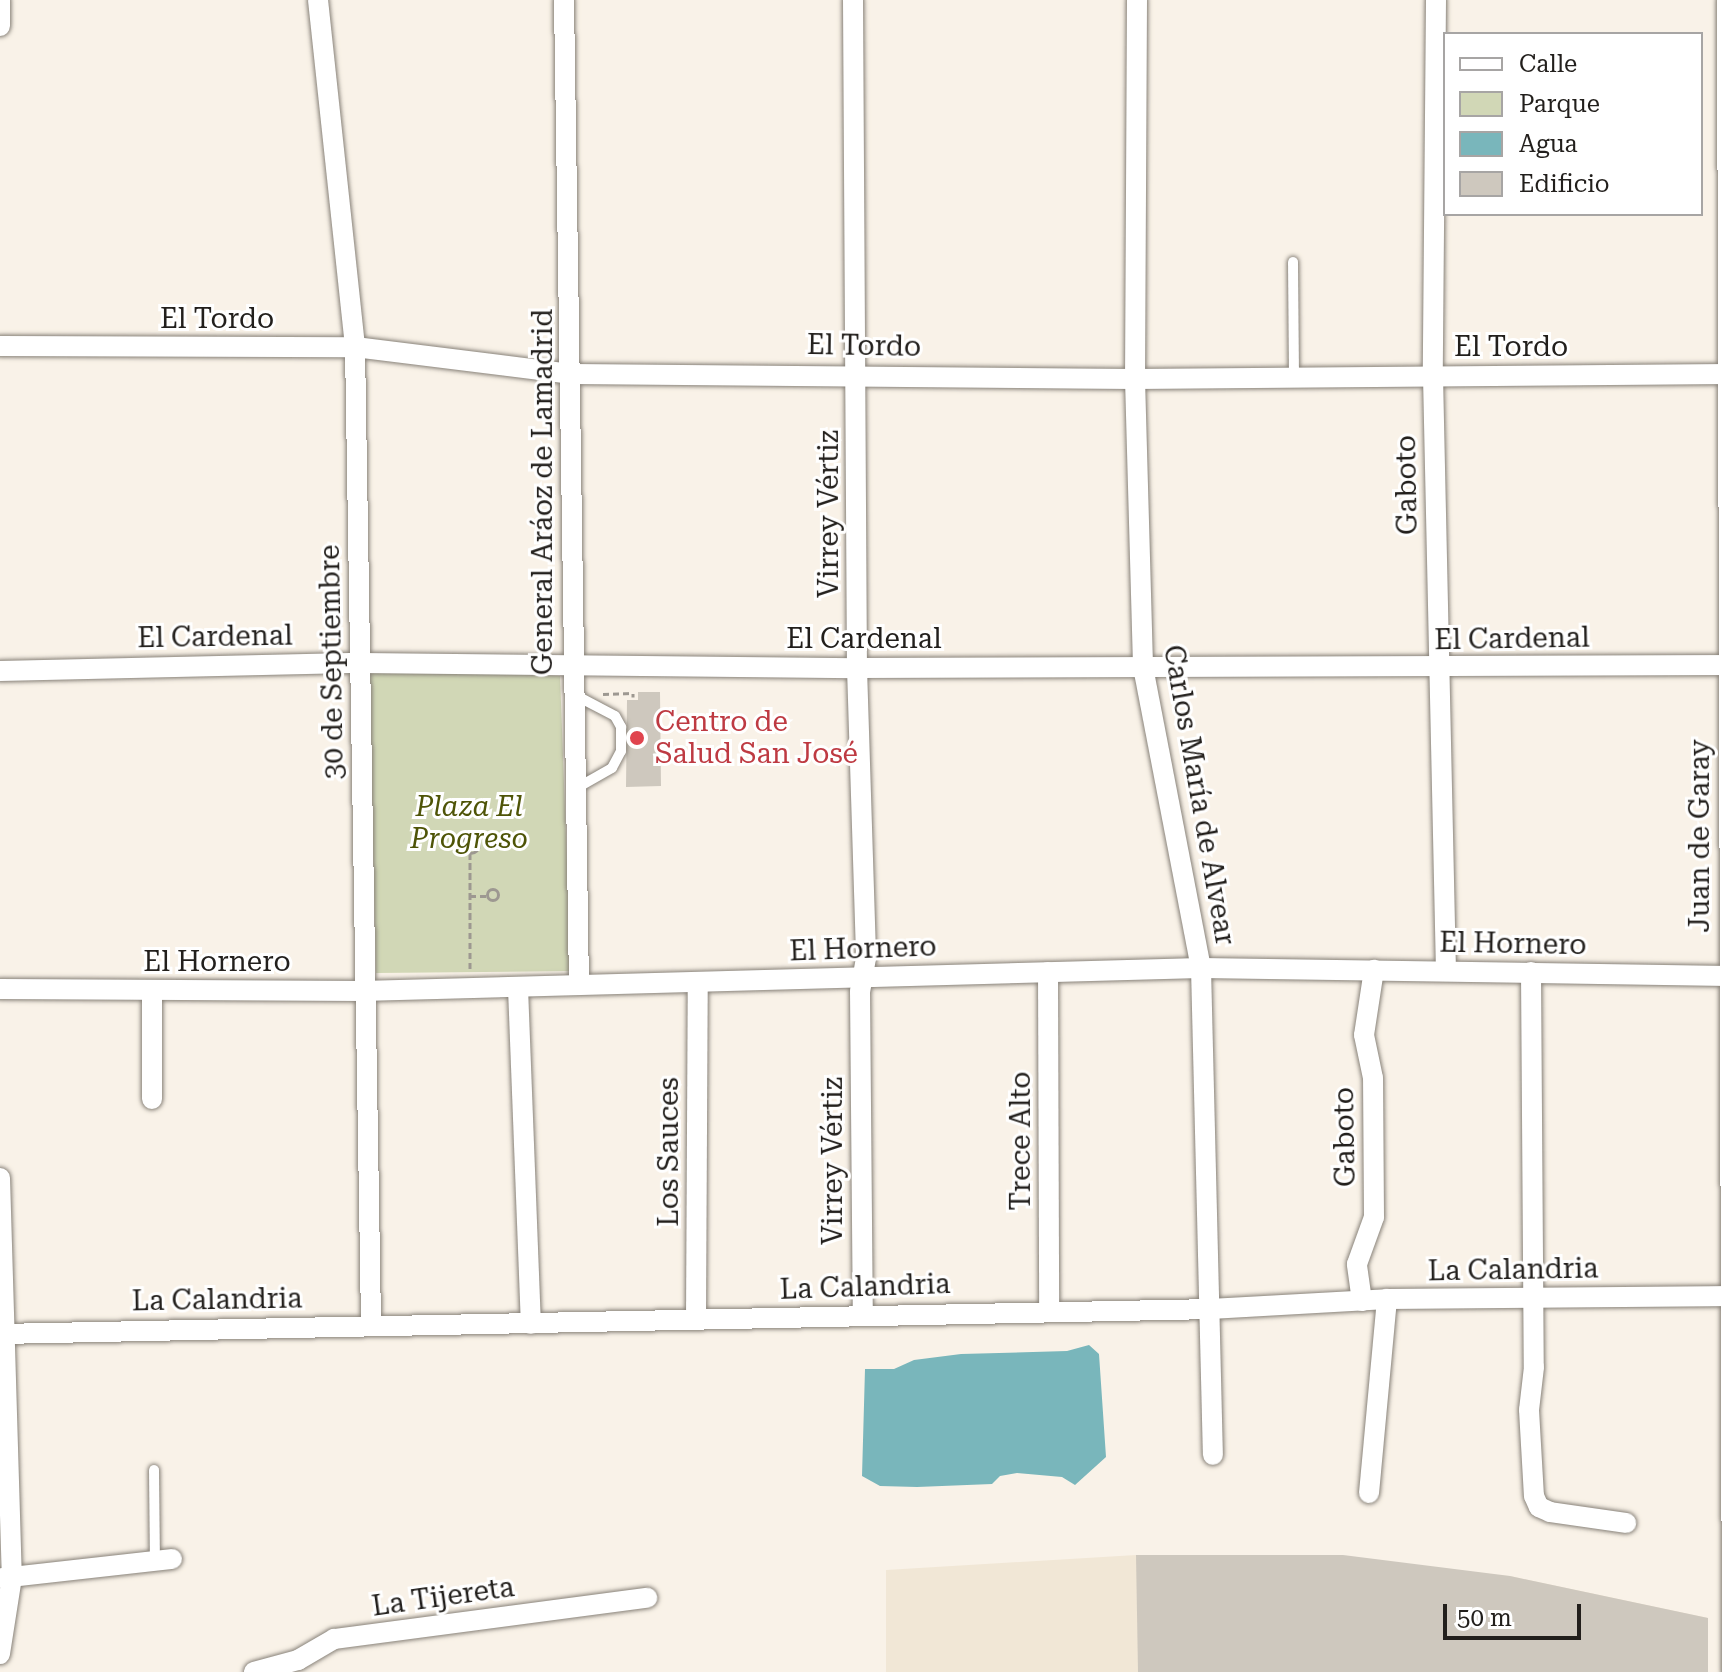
<!DOCTYPE html>
<meta charset="utf-8">
<style>
body{margin:0}
#map{position:relative;width:1735px;height:1672px;overflow:hidden;background:#f9f2e8;font-family:"Roboto Serif",serif}
div>[style]{position:absolute}
.built>*{inset:0;background:#f1e7d6}
.green>*{inset:0;background:#d1d7b6}
.water>*{inset:0;background:#79b6bb}
.building>*{inset:0;background:#cec8be}
.path>*{height:3px;margin-top:-1.5px;transform-origin:0;background:repeating-linear-gradient(90deg,#9d9891 0 6px,transparent 0 10px)}
.path>.ring{margin:-1.5px;padding:0;box-sizing:content-box;background:none;border:3px solid #9d9891;border-radius:50%}
.roads{filter:drop-shadow(0 0 2px #888279) drop-shadow(0 0 2px #888279)}
.lane>*{height:10px;margin:-5px;padding:0 5px;transform-origin:5px;border-radius:5px;background:#fff}
.street>*{height:20px;margin:-10px;padding:0 10px;transform-origin:10px;border-radius:10px;background:#fff}
.dots>*{width:22px;height:22px;translate:-50% -50%;box-sizing:border-box;border:4px solid #fff;border-radius:50%}
span{translate:-50% -50%;white-space:nowrap;text-align:center;line-height:1.15;-webkit-text-stroke:6px #fff;paint-order:stroke}
.street-label{font-size:28px;color:#221f1c}
.health-label{font-size:28px;color:#be3a42}
.left{translate:0 -50%;text-align:left}
.park-label{font-size:28px;color:#4e5407;font-style:italic}
.legend{position:absolute;left:1443px;top:32px;width:260px;height:184px;box-sizing:border-box;background:#fff;border:2px solid #a7a5a4;margin:0;padding:10px 14px;list-style:none;font-size:24px;color:#221f1c}
.legend li{display:flex;align-items:center;gap:16px;height:40px}
.legend b{width:40px;border:2px solid #a7a5a4}
.scale{position:absolute;left:1443px;top:1604px;width:138px;height:36px;box-sizing:border-box;border:4px solid #221f1c;border-top:0;padding-left:10px;font-size:24px;line-height:28px;white-space:nowrap;color:#221f1c;-webkit-text-stroke:6px #fff;paint-order:stroke}
</style>
<div id="map">
<div class="built">
<i style="clip-path:polygon(1136px 1555px,1510px 1576px,1708px 1618px,1708px 1672px,886px 1672px,886px 1570px)"></i>
</div>
<div class="green">
<i style="clip-path:polygon(369px 669px,560px 676px,571px 971px,376px 973px)"></i>
</div>
<div class="water">
<i style="clip-path:polygon(1089px 1345px,1099px 1354px,1106px 1457px,1075px 1485px,1062px 1477px,1017px 1473px,1000px 1476px,992px 1484px,917px 1487px,880px 1486px,862px 1476px,865px 1369px,894px 1369px,914px 1360px,961px 1354px,1067px 1351px)"></i>
</div>
<div class="building">
<i style="clip-path:polygon(638px 692px,660px 692px,661px 786px,626px 787px,627px 700px,638px 700px)"></i>
<i style="clip-path:polygon(1136px 1555px,1343px 1555px,1510px 1576px,1708px 1618px,1708px 1672px,1138px 1672px)"></i>
</div>
<div class="path">
<i style="left:603px;top:694px;width:30px;rotate:-2deg"></i>
<i style="left:633px;top:693px;width:4px;rotate:90deg"></i>
<i class="ring" style="left:461px;top:835px;width:15px;height:15px"></i>
<i class="ring" style="left:487.5px;top:889.5px;width:8px;height:8px"></i>
<i style="left:470px;top:896px;width:17px"></i>
<i style="left:470px;top:969px;width:115px;rotate:-90deg"></i>
</div>
<div class="roads">
<div class="lane">
<i style="left:1293px;top:262px;width:115px;rotate:89.5deg"></i>
<i style="left:575px;top:695px;width:45px;rotate:27.7deg"></i>
<i style="left:615px;top:716px;width:13px;rotate:61deg"></i>
<i style="left:621px;top:727px;width:24px;rotate:90deg"></i>
<i style="left:621px;top:751px;width:19px;rotate:118deg"></i>
<i style="left:612px;top:768px;width:43px;rotate:150.4deg"></i>
<i style="left:154px;top:1470px;width:91px;rotate:89.4deg"></i>
</div>
<div class="street">
<i style="left:318px;top:0;width:349px;rotate:83.9deg"></i>
<i style="left:355px;top:347px;width:978px;rotate:89.06deg"></i>
<i style="left:564px;top:0;width:984px;rotate:89.13deg"></i>
<i style="left:853px;top:0;width:668px;rotate:89.66deg"></i>
<i style="left:857px;top:668px;width:290px;rotate:88.2deg"></i>
<i style="left:866px;top:958px;width:34px;rotate:100deg"></i>
<i style="left:860px;top:991px;width:323px;rotate:89.5deg"></i>
<i style="left:1137px;top:0;width:379px;rotate:90.3deg"></i>
<i style="left:1135px;top:379px;width:288px;rotate:88.4deg"></i>
<i style="left:1143px;top:667px;width:307px;rotate:79.1deg"></i>
<i style="left:1201px;top:968px;width:487px;rotate:88.6deg"></i>
<i style="left:1436px;top:0;width:376px;rotate:90.5deg"></i>
<i style="left:1433px;top:376px;width:594px;rotate:88.75deg"></i>
<i style="left:1727px;top:0;width:1672px;rotate:89.83deg"></i>
<i style="left:0;top:26px;width:26px;rotate:-90deg"></i>
<i style="left:0;top:346px;width:355px;rotate:0.2deg"></i>
<i style="left:355px;top:347px;width:219px;rotate:7.1deg"></i>
<i style="left:572px;top:374px;width:563px;rotate:0.51deg"></i>
<i style="left:1135px;top:379px;width:594px;rotate:-0.48deg"></i>
<i style="left:0;top:671px;width:361px;rotate:-1.3deg"></i>
<i style="left:361px;top:663px;width:496px;rotate:0.6deg"></i>
<i style="left:857px;top:668px;width:878px;rotate:-0.2deg"></i>
<i style="left:1048px;top:972px;width:338px;rotate:89.8deg"></i>
<i style="left:1531px;top:972px;width:395px;rotate:89.6deg"></i>
<i style="left:1534px;top:1367px;width:43px;rotate:96.6deg"></i>
<i style="left:1529px;top:1410px;width:86px;rotate:86.7deg"></i>
<i style="left:1534px;top:1496px;width:12px;rotate:66deg"></i>
<i style="left:1539px;top:1507px;width:12px;rotate:24deg"></i>
<i style="left:1550px;top:1512px;width:77px;rotate:8.2deg"></i>
<i style="left:518px;top:988px;width:336px;rotate:87.8deg"></i>
<i style="left:0;top:989px;width:362px;rotate:0.3deg"></i>
<i style="left:362px;top:991px;width:839px;rotate:-1.57deg"></i>
<i style="left:1201px;top:968px;width:527px;rotate:0.87deg"></i>
<i style="left:152px;top:990px;width:109px;rotate:90deg"></i>
<i style="left:0;top:1178px;width:399px;rotate:88.3deg"></i>
<i style="left:12px;top:1577px;width:78px;rotate:98.9deg"></i>
<i style="left:1362px;top:1301px;width:37px;rotate:-98deg"></i>
<i style="left:1357px;top:1264px;width:50px;rotate:-70.1deg"></i>
<i style="left:1374px;top:1217px;width:139px;rotate:-90.4deg"></i>
<i style="left:1373px;top:1078px;width:44px;rotate:-101.8deg"></i>
<i style="left:1364px;top:1035px;width:66px;rotate:-81.3deg"></i>
<i style="left:696px;top:1320px;width:337px;rotate:-89.7deg"></i>
<i style="left:0;top:1334px;width:1210px;rotate:-1.18deg"></i>
<i style="left:1210px;top:1309px;width:177px;rotate:-3.2deg"></i>
<i style="left:1387px;top:1299px;width:344px;rotate:-0.5deg"></i>
<i style="left:1369px;top:1493px;width:195px;rotate:-84.7deg"></i>
<i style="left:2px;top:1578px;width:171px;rotate:-6.4deg"></i>
<i style="left:254px;top:1672px;width:46px;rotate:-15.3deg"></i>
<i style="left:298px;top:1660px;width:42px;rotate:-30.3deg"></i>
<i style="left:334px;top:1639px;width:316px;rotate:-7.5deg"></i>
</div>
</div>
<div class="dots">
<i style="left:637px;top:738px;background:#e0444e"></i>
</div>
<div class="street-label">
<span style="left:217px;top:319px">El Tordo</span>
<span style="left:864px;top:346px;rotate:1deg">El Tordo</span>
<span style="left:1511px;top:347px">El Tordo</span>
<span style="left:1407px;top:485px;rotate:-91deg">Gaboto</span>
<span style="left:543px;top:492px;rotate:-90deg">General Aráoz de Lamadrid</span>
<span style="left:829px;top:514px;rotate:-90deg">Virrey Vértiz</span>
<span style="left:215px;top:637px;rotate:-1deg">El Cardenal</span>
<span style="left:864px;top:639px">El Cardenal</span>
<span style="left:1512px;top:639px;rotate:-1deg">El Cardenal</span>
<span style="left:332px;top:662px;rotate:-91deg">30 de Septiembre</span>
<span style="left:1199px;top:795px;rotate:80deg">Carlos María de Alvear</span>
<span style="left:1700px;top:836px;rotate:-90deg">Juan de Garay</span>
<span style="left:1513px;top:944px;rotate:1deg">El Hornero</span>
<span style="left:863px;top:949px;rotate:-2deg">El Hornero</span>
<span style="left:217px;top:962px">El Hornero</span>
<span style="left:1345px;top:1137px;rotate:-91deg">Gaboto</span>
<span style="left:1021px;top:1141px;rotate:-90deg">Trece Alto</span>
<span style="left:669px;top:1152px;rotate:-90deg">Los Sauces</span>
<span style="left:833px;top:1161px;rotate:-90deg">Virrey Vértiz</span>
<span style="left:1513px;top:1270px;rotate:-1deg">La Calandria</span>
<span style="left:865px;top:1287px;rotate:-2deg">La Calandria</span>
<span style="left:217px;top:1300px;rotate:-1deg">La Calandria</span>
<span style="left:443px;top:1597px;rotate:-8deg">La Tijereta</span>
</div>
<div class="health-label">
<span class="left" style="left:655px;top:738px">Centro de<br>Salud San José</span>
</div>
<div class="park-label">
<span style="left:469px;top:823px">Plaza El<br>Progreso</span>
</div>
<ul class="legend">
<li><b style="height:10px;background:#fff"></b>Calle</li>
<li><b style="height:22px;background:#d1d7b6"></b>Parque</li>
<li><b style="height:22px;background:#79b6bb"></b>Agua</li>
<li><b style="height:22px;background:#cec8be"></b>Edificio</li>
</ul>
<div class="scale">50 m</div>
</div>
